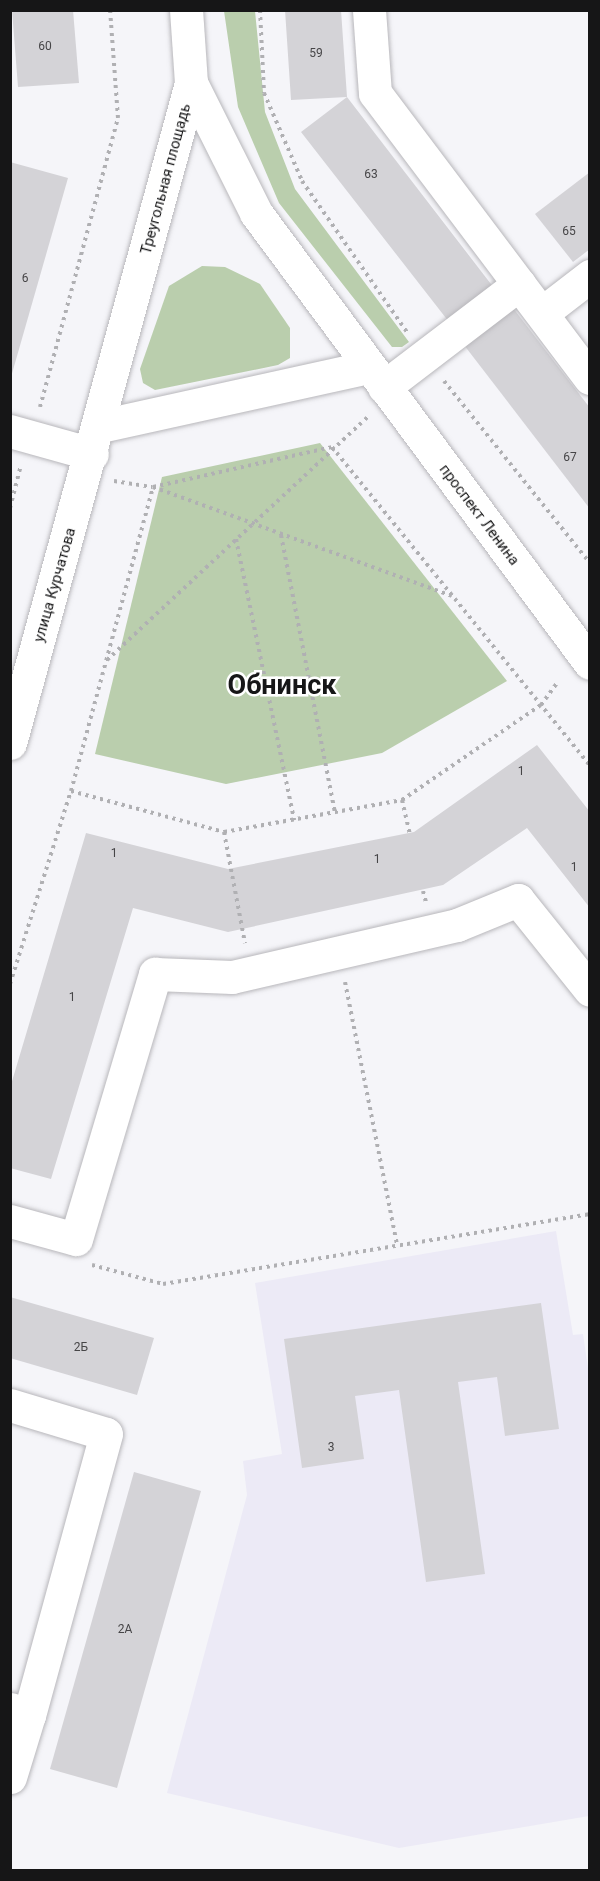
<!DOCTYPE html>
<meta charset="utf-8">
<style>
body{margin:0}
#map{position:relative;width:600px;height:1881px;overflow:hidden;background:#f5f5f9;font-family:Roboto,sans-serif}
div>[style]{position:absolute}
.built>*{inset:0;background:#eceaf6}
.green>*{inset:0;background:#bacead}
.building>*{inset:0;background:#d4d3d7}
.path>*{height:4px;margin-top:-2px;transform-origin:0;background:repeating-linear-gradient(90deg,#b0b0b3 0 3px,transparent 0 7.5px)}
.roads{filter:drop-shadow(0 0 2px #b8b7bb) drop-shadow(0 0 2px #b8b7bb)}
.minor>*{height:33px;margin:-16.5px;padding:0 16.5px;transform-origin:16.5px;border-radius:16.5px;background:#fff}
.major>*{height:33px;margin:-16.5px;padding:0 16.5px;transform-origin:16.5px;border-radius:16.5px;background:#fff}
span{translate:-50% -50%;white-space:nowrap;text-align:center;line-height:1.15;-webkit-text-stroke:5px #fff;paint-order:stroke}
.number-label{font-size:12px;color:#464547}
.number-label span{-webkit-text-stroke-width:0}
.street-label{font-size:15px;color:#161617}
.town-label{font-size:27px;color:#161617;font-weight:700}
.frame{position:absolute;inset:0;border:12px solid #161617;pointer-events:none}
</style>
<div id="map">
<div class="built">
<i style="clip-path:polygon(556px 1231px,573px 1335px,583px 1334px,589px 1375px,589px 1816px,399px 1848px,167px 1793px,247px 1495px,243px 1461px,282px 1454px,255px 1283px)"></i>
</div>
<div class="green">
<i style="clip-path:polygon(224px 11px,255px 11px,265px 112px,295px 189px,409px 342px,402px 347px,392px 347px,279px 203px,238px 107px)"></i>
<i style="clip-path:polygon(202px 266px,225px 267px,260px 284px,290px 328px,290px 358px,278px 365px,155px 390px,143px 383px,140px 369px,169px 286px)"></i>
<i style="clip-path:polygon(320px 443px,507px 681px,382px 753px,226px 784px,95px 754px,162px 477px)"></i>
</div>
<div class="building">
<i style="clip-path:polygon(12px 10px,73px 10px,79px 83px,18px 87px)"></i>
<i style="clip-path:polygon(285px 10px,341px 10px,347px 97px,494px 288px,449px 322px,301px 132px,347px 97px,291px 100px)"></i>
<i style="clip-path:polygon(10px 162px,68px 178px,11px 377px,10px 377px)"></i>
<i style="clip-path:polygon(590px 172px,590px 249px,573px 262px,535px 214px)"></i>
<i style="clip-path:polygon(513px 308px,590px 408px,590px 509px,464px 345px)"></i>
<i style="clip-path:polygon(537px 745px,590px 812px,590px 908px,527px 828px,443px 885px,228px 932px,133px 908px,51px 1179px,10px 1168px,10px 1088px,86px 833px,228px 869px,414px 832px)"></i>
<i style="clip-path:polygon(10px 1297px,154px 1338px,137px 1395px,10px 1358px)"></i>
<i style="clip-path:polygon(541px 1303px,559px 1429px,505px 1436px,497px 1377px,458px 1382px,485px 1574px,426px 1582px,399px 1390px,355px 1396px,364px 1459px,302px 1468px,284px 1339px)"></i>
<i style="clip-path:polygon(134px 1472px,201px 1491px,117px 1788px,50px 1769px)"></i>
</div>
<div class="path">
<i style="left:260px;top:10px;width:83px;rotate:87.2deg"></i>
<i style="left:264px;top:93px;width:96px;rotate:66.6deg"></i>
<i style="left:302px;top:181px;width:184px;rotate:55.2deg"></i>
<i style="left:444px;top:381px;width:233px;rotate:51.3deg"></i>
<i style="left:40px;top:407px;width:299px;rotate:-74.9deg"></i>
<i style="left:118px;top:118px;width:108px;rotate:-94.2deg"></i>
<i style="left:114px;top:481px;width:39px;rotate:9deg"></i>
<i style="left:153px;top:487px;width:318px;rotate:20deg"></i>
<i style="left:10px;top:508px;width:44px;rotate:-75.7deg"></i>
<i style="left:281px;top:535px;width:282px;rotate:79deg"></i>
<i style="left:236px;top:539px;width:287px;rotate:78.3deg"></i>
<i style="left:107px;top:660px;width:358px;rotate:-43deg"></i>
<i style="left:71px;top:791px;width:158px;rotate:15deg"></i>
<i style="left:224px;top:832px;width:181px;rotate:-10.2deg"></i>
<i style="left:402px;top:800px;width:168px;rotate:-34.4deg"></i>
<i style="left:541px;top:705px;width:26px;rotate:-54deg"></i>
<i style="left:402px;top:800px;width:35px;rotate:77deg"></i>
<i style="left:224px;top:832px;width:113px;rotate:79.3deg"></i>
<i style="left:423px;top:891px;width:11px;rotate:75deg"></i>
<i style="left:345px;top:982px;width:267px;rotate:78.8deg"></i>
<i style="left:10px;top:984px;width:202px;rotate:-72.5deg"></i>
<i style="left:71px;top:791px;width:315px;rotate:-74.9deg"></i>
<i style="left:153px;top:487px;width:183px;rotate:-12.6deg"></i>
<i style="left:332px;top:447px;width:410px;rotate:51deg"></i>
<i style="left:92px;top:1265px;width:73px;rotate:15deg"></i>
<i style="left:163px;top:1284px;width:433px;rotate:-9.3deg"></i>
</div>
<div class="roads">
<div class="minor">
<i style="left:369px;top:10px;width:83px;rotate:85.9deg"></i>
<i style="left:375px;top:93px;width:357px;rotate:53deg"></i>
<i style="left:542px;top:313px;width:61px;rotate:-37.6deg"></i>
<i style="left:384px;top:387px;width:170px;rotate:-37.3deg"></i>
<i style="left:10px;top:431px;width:85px;rotate:15.7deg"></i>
<i style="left:10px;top:1221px;width:68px;rotate:15.3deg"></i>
<i style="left:76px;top:1239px;width:277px;rotate:-73.4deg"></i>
<i style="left:155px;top:974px;width:77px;rotate:2.2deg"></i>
<i style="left:232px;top:977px;width:231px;rotate:-13deg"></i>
<i style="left:457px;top:925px;width:66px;rotate:-22.3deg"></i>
<i style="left:518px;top:900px;width:115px;rotate:51.3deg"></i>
<i style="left:10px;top:1405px;width:100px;rotate:16.8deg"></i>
<i style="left:106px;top:1434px;width:291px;rotate:105.3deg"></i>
<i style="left:10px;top:1709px;width:20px;rotate:18deg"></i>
<i style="left:29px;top:1715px;width:65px;rotate:107deg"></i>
</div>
<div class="major">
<i style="left:191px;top:83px;width:145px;rotate:63.4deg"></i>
<i style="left:256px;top:213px;width:560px;rotate:53.42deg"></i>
<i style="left:100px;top:426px;width:274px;rotate:-12.4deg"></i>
<i style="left:10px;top:743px;width:684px;rotate:-74.66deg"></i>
<i style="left:191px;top:83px;width:73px;rotate:-93.9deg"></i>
</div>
</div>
<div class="number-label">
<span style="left:45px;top:47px">60</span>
<span style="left:316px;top:54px">59</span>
<span style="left:371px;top:175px">63</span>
<span style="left:569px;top:232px">65</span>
<span style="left:25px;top:279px">6</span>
<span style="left:570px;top:458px">67</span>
<span style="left:521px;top:772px">1</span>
<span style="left:114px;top:854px">1</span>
<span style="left:377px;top:860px">1</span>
<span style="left:574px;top:868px">1</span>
<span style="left:72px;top:998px">1</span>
<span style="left:81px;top:1348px">2Б</span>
<span style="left:331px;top:1448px">3</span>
<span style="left:125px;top:1630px">2А</span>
</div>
<div class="street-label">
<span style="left:166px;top:179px;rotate:-75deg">Треугольная площадь</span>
<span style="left:479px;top:515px;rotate:53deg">проспект Ленина</span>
<span style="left:55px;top:585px;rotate:-74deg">улица Курчатова</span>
</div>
<div class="town-label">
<span style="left:282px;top:686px">Обнинск</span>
</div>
<div class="frame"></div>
</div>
